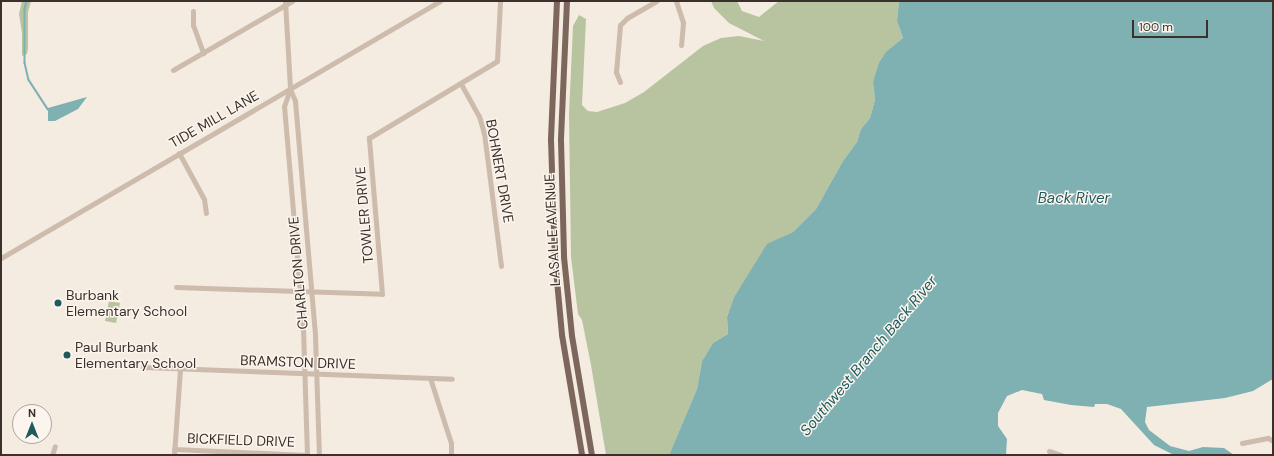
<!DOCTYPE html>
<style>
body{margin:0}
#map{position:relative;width:1274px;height:456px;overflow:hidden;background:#f4ebe1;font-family:"DM Sans",sans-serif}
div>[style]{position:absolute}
.green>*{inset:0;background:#b8c4a0}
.water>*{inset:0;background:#7fb0b2}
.stream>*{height:1.5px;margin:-0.75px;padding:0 0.75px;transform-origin:0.75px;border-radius:0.75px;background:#7fb0b2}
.minor>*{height:5px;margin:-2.5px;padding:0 2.5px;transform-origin:2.5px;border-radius:2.5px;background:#cdbbac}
.major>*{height:6px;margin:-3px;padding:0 3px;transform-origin:3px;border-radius:3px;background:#7d675c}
.dots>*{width:11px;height:11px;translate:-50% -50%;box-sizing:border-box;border:2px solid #fbf5ee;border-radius:50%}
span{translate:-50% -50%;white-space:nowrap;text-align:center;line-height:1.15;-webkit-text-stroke:3px #fbf5ee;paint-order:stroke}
.street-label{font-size:14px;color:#3b302b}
.poi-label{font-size:14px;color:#3b302b}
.left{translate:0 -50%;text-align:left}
.water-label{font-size:15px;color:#1f5a5e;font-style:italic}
.frame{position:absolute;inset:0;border:2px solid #3b302b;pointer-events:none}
.north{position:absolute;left:12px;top:404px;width:40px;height:40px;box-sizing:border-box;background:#fbf5ee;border:1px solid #aea6a0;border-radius:50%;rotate:0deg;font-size:11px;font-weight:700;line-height:16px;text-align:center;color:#3b302b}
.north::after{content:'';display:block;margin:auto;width:14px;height:18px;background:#1f5a5e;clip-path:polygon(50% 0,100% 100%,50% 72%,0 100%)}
.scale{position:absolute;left:1132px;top:20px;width:76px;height:18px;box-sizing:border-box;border:2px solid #3b302b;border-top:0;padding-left:5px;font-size:12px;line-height:14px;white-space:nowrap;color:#3b302b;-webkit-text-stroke:3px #fbf5ee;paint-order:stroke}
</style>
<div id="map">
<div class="green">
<i style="clip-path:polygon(22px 1px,31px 1px,28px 12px,28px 48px,27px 54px,22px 56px,22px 33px,19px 14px)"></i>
<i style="clip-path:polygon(711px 1px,737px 1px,742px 11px,759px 17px,779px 1px,899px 1px,897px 21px,903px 38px,887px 52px,873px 82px,875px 100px,870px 118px,861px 129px,857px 142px,843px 161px,816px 209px,793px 232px,767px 245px,734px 297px,727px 317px,728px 334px,713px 343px,702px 361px,697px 389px,669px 455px,606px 455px,591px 365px,582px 320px,578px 314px,571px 257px,569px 114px,573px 26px,579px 15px,586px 19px,582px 105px,588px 111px,597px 112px,625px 103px,644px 92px,703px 46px,721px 38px,739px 36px,764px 41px,729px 23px,714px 8px)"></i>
<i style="clip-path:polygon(109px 301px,120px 303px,116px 323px,105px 321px)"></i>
</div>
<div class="water">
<i style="clip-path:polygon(899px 1px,1273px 1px,1273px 379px,1253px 391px,1225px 398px,1147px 407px,1145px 422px,1149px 430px,1170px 446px,1189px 451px,1203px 447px,1224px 448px,1234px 455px,1174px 455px,1154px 445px,1121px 409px,1107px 404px,1095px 404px,1094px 407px,1071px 405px,1044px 400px,1042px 394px,1022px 390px,1007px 396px,998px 413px,998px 426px,1007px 439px,1006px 455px,669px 455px,697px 389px,702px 361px,713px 343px,728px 334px,727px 317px,734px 297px,767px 244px,793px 232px,816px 209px,843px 161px,857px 142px,861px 129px,870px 118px,875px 100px,873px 82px,879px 63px,886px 52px,903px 38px,897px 21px)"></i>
<i style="clip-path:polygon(87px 97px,78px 109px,55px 121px,48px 121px,48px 108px)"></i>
</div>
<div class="stream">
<i style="left:27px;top:1px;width:8px;rotate:104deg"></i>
<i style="left:25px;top:9px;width:54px;rotate:90deg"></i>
<i style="left:25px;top:63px;width:17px;rotate:77deg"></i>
<i style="left:29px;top:80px;width:35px;rotate:57deg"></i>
</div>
<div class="minor">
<i style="left:285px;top:1px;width:88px;rotate:86.7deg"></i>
<i style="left:290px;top:89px;width:13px;rotate:67deg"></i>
<i style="left:295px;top:101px;width:236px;rotate:85.1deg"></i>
<i style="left:315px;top:336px;width:119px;rotate:88.1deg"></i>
<i style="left:676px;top:1px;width:23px;rotate:72deg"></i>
<i style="left:683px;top:23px;width:22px;rotate:95deg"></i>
<i style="left:193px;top:11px;width:14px;rotate:90deg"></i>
<i style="left:193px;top:25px;width:30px;rotate:70deg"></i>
<i style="left:173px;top:70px;width:138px;rotate:-30.1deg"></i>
<i style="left:620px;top:82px;width:11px;rotate:-112deg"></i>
<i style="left:616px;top:72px;width:47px;rotate:-85.1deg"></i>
<i style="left:620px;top:25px;width:10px;rotate:-45deg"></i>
<i style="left:627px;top:18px;width:34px;rotate:-30deg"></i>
<i style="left:461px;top:84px;width:37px;rotate:61deg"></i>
<i style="left:479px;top:116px;width:18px;rotate:74deg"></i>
<i style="left:484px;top:133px;width:134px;rotate:82.7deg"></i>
<i style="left:290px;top:89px;width:18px;rotate:109deg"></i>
<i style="left:284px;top:106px;width:223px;rotate:85.1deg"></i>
<i style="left:303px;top:328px;width:127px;rotate:88.2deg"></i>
<i style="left:179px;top:153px;width:52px;rotate:61.5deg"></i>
<i style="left:204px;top:199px;width:14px;rotate:82deg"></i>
<i style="left:1px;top:258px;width:509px;rotate:-30.35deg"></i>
<i style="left:176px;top:287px;width:206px;rotate:1.9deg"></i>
<i style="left:382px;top:294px;width:157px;rotate:-94.8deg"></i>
<i style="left:369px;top:138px;width:149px;rotate:-31deg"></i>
<i style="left:497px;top:61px;width:60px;rotate:-87.1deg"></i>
<i style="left:143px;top:367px;width:309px;rotate:2.2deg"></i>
<i style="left:430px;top:378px;width:68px;rotate:72.1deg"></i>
<i style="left:451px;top:443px;width:12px;rotate:90deg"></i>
<i style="left:1242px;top:443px;width:26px;rotate:-11deg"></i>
<i style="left:1268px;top:438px;width:6px;rotate:31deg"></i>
<i style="left:174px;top:449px;width:132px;rotate:2.6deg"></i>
<i style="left:1049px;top:451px;width:13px;rotate:18deg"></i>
<i style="left:52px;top:455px;width:9px;rotate:-72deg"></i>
<i style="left:174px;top:455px;width:86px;rotate:-86deg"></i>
</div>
<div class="major">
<i style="left:557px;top:1px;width:139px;rotate:92.5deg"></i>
<i style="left:551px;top:140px;width:119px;rotate:88.1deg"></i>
<i style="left:555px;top:259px;width:76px;rotate:84.7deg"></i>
<i style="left:562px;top:335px;width:122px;rotate:80.5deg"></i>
<i style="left:567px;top:1px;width:139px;rotate:92.5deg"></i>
<i style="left:561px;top:140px;width:117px;rotate:88.5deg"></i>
<i style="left:564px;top:257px;width:79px;rotate:84.2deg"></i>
<i style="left:572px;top:336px;width:121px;rotate:80.5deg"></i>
</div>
<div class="dots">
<i style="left:58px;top:303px;background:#1f5a5e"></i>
<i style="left:67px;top:355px;background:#1f5a5e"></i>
</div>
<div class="street-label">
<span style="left:214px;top:119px;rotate:-30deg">TIDE MILL LANE</span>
<span style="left:500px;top:171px;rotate:80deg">BOHNERT DRIVE</span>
<span style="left:364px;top:215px;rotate:-95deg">TOWLER DRIVE</span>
<span style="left:552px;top:230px;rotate:-93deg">LASALLE AVENUE</span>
<span style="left:298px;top:273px;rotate:-95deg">CHARLTON DRIVE</span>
<span style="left:298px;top:362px;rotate:2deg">BRAMSTON DRIVE</span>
<span style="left:241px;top:440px;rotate:2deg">BICKFIELD DRIVE</span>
</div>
<div class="poi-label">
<span class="left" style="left:66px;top:303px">Burbank<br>Elementary School</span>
<span class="left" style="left:75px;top:355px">Paul Burbank<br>Elementary School</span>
</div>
<div class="water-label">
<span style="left:1074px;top:199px">Back River</span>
<span style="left:869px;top:356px;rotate:-50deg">Southwest Branch Back River</span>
</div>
<div class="frame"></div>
<div class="north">N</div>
<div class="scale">100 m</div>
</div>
